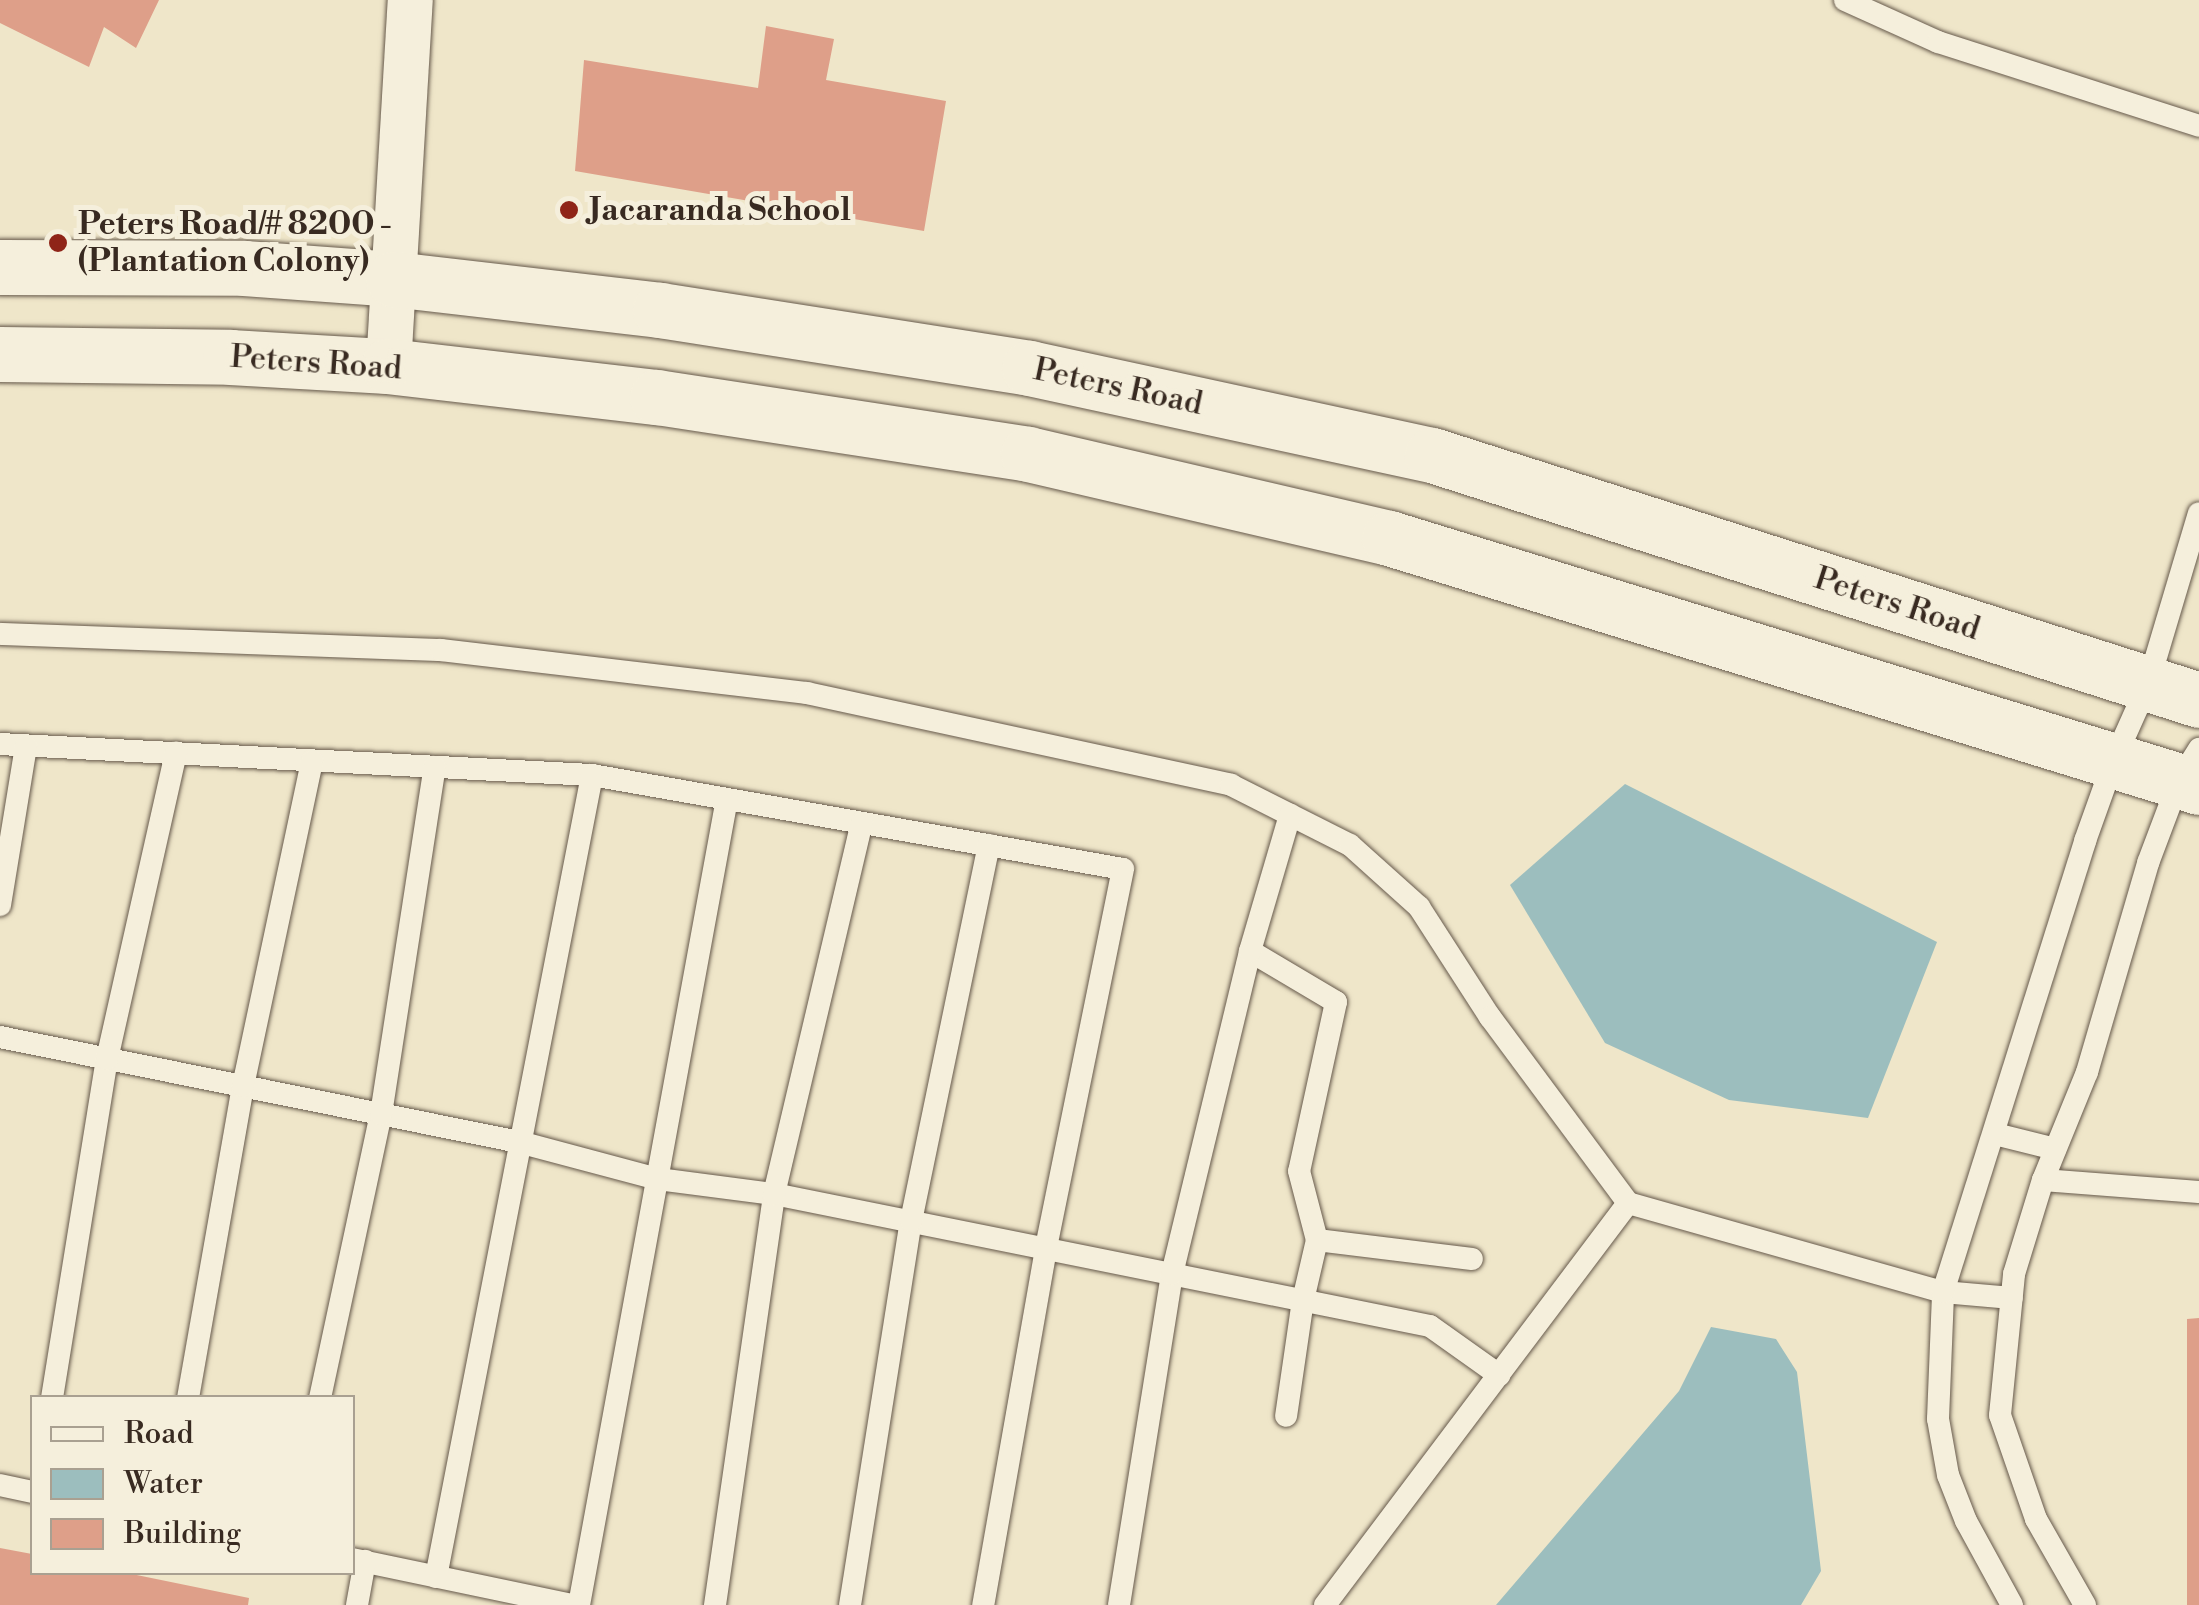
<!DOCTYPE html>
<style>
body{margin:0}
#map{position:relative;width:2199px;height:1605px;overflow:hidden;background:#efe6c9;font-family:"Libre Bodoni",serif}
div>[style]{position:absolute}
.water>*{inset:0;background:#9cbebe}
.building>*{inset:0;background:#de9f89}
.roads{filter:drop-shadow(0 0 2px #66594b) drop-shadow(0 0 2px #66594b)}
.lane>*{height:22px;margin:-11px;padding:0 11px;transform-origin:11px;border-radius:11px;background:#f5efdc}
.street>*{height:45px;margin:-22.5px;padding:0 22.5px;transform-origin:22.5px;border-radius:22.5px;background:#f5efdc}
.secondary>*{height:55px;margin:-27.5px;padding:0 27.5px;transform-origin:27.5px;border-radius:27.5px;background:#f5efdc}
.dots>*{width:28px;height:28px;translate:-50% -50%;box-sizing:border-box;border:5px solid #f5efdc;border-radius:50%}
span{translate:-50% -50%;white-space:nowrap;text-align:center;line-height:1.15;-webkit-text-stroke:10px #f5efdc;paint-order:stroke}
.poi-label{font-size:32px;color:#382a21;font-weight:700}
.left{translate:0 -50%;text-align:left}
.street-label{font-size:32px;color:#382a21}
.legend{position:absolute;left:30px;top:1395px;width:325px;height:180px;box-sizing:border-box;background:#f5efdc;border:2px solid #a9a091;margin:0;padding:12px 18px;list-style:none;font-size:30px;color:#382a21}
.legend li{display:flex;align-items:center;gap:20px;height:50px}
.legend b{width:50px;border:2px solid #a9a091}
</style>
<div id="map">
<div class="water">
<i style="clip-path:polygon(1625px 784px,1937px 942px,1868px 1118px,1729px 1100px,1605px 1043px,1510px 885px)"></i>
<i style="clip-path:polygon(1711px 1327px,1776px 1339px,1797px 1372px,1821px 1571px,1801px 1605px,1496px 1605px,1679px 1391px)"></i>
</div>
<div class="building">
<i style="clip-path:polygon(0 0,159px 0,136px 48px,104px 27px,89px 67px,0 23px)"></i>
<i style="clip-path:polygon(766px 26px,834px 39px,826px 80px,946px 101px,924px 231px,575px 171px,584px 60px,758px 88px)"></i>
<i style="clip-path:polygon(2199px 1318px,2199px 1605px,2187px 1605px,2187px 1319px)"></i>
<i style="clip-path:polygon(0 1548px,32px 1554px,32px 1572px,122px 1572px,249px 1598px,248px 1605px,0 1605px)"></i>
</div>
<div class="roads">
<div class="lane">
<i style="left:1845px;top:0;width:102px;rotate:24.3deg"></i>
<i style="left:1938px;top:42px;width:274px;rotate:17.8deg"></i>
<i style="left:0;top:634px;width:441px;rotate:2.1deg"></i>
<i style="left:441px;top:650px;width:369px;rotate:6.7deg"></i>
<i style="left:807px;top:693px;width:434px;rotate:12.2deg"></i>
<i style="left:1231px;top:785px;width:133px;rotate:26.8deg"></i>
<i style="left:1350px;top:845px;width:93px;rotate:41.9deg"></i>
<i style="left:1419px;top:907px;width:131px;rotate:57.2deg"></i>
<i style="left:1490px;top:1017px;width:232px;rotate:53.4deg"></i>
<i style="left:1628px;top:1203px;width:327px;rotate:15.8deg"></i>
<i style="left:1943px;top:1292px;width:69px;rotate:5deg"></i>
<i style="left:0;top:744px;width:593px;rotate:3deg"></i>
<i style="left:592px;top:775px;width:539px;rotate:10.04deg"></i>
<i style="left:1123px;top:869px;width:388px;rotate:101.5deg"></i>
<i style="left:1046px;top:1249px;width:362px;rotate:100deg"></i>
<i style="left:0;top:905px;width:161px;rotate:-80.7deg"></i>
<i style="left:1250px;top:951px;width:100px;rotate:30.7deg"></i>
<i style="left:1336px;top:1002px;width:173px;rotate:102.3deg"></i>
<i style="left:1299px;top:1171px;width:71px;rotate:75.4deg"></i>
<i style="left:1317px;top:1240px;width:62px;rotate:103.1deg"></i>
<i style="left:1303px;top:1300px;width:117px;rotate:98.3deg"></i>
<i style="left:0;top:1037px;width:530px;rotate:11.44deg"></i>
<i style="left:519px;top:1142px;width:144px;rotate:14.9deg"></i>
<i style="left:658px;top:1179px;width:117px;rotate:7.4deg"></i>
<i style="left:774px;top:1194px;width:669px;rotate:11.38deg"></i>
<i style="left:1430px;top:1326px;width:85px;rotate:35.4deg"></i>
<i style="left:1995px;top:1134px;width:62px;rotate:14deg"></i>
<i style="left:2043px;top:1180px;width:156px;rotate:4.4deg"></i>
<i style="left:1317px;top:1240px;width:156px;rotate:7deg"></i>
<i style="left:52px;top:1398px;width:343px;rotate:-80.8deg"></i>
<i style="left:107px;top:1059px;width:314px;rotate:-77.3deg"></i>
<i style="left:188px;top:1398px;width:317px;rotate:-80deg"></i>
<i style="left:243px;top:1086px;width:332px;rotate:-78deg"></i>
<i style="left:320px;top:1398px;width:290px;rotate:-77.9deg"></i>
<i style="left:381px;top:1114px;width:351px;rotate:-81.2deg"></i>
<i style="left:0;top:1485px;width:33px;rotate:12deg"></i>
<i style="left:352px;top:1559px;width:226px;rotate:11.8deg"></i>
<i style="left:436px;top:1577px;width:817px;rotate:-78.99deg"></i>
<i style="left:357px;top:1605px;width:45px;rotate:-79.7deg"></i>
<i style="left:579px;top:1605px;width:819px;rotate:-79.6deg"></i>
<i style="left:715px;top:1605px;width:415px;rotate:-81.8deg"></i>
<i style="left:774px;top:1194px;width:381px;rotate:-76.7deg"></i>
<i style="left:850px;top:1605px;width:389px;rotate:-81deg"></i>
<i style="left:911px;top:1221px;width:384px;rotate:-78.3deg"></i>
<i style="left:1119px;top:1605px;width:335px;rotate:-80.9deg"></i>
<i style="left:1172px;top:1274px;width:332px;rotate:-76.4deg"></i>
<i style="left:1250px;top:951px;width:142px;rotate:-73.6deg"></i>
<i style="left:1325px;top:1605px;width:503px;rotate:-52.99deg"></i>
<i style="left:2012px;top:1605px;width:96px;rotate:-118.7deg"></i>
<i style="left:1966px;top:1521px;width:49px;rotate:-111.4deg"></i>
<i style="left:1948px;top:1475px;width:57px;rotate:-100.1deg"></i>
<i style="left:1938px;top:1419px;width:127px;rotate:-87.7deg"></i>
<i style="left:1943px;top:1292px;width:473px;rotate:-72.5deg"></i>
<i style="left:2085px;top:841px;width:86px;rotate:-70.3deg"></i>
<i style="left:2114px;top:760px;width:83px;rotate:-65.9deg"></i>
<i style="left:2148px;top:684px;width:178px;rotate:-73.4deg"></i>
<i style="left:2085px;top:1605px;width:99px;rotate:-119.7deg"></i>
<i style="left:2036px;top:1519px;width:110px;rotate:-109.1deg"></i>
<i style="left:2000px;top:1415px;width:142px;rotate:-84.3deg"></i>
<i style="left:2014px;top:1274px;width:98px;rotate:-72.9deg"></i>
<i style="left:2043px;top:1180px;width:117px;rotate:-67.8deg"></i>
<i style="left:2087px;top:1072px;width:218px;rotate:-73.7deg"></i>
<i style="left:2148px;top:863px;width:88px;rotate:-69.3deg"></i>
<i style="left:2179px;top:781px;width:38px;rotate:-58deg"></i>
</div>
<div class="street">
<i style="left:388px;top:366px;width:367px;rotate:-86.6deg"></i>
</div>
<div class="secondary">
<i style="left:0;top:267px;width:244px;rotate:0.2deg"></i>
<i style="left:244px;top:268px;width:149px;rotate:4.2deg"></i>
<i style="left:393px;top:279px;width:269px;rotate:6.6deg"></i>
<i style="left:660px;top:310px;width:374px;rotate:8.9deg"></i>
<i style="left:1029px;top:368px;width:412px;rotate:12.2deg"></i>
<i style="left:1432px;top:455px;width:805px;rotate:17.71deg"></i>
<i style="left:0;top:354px;width:230px;rotate:0.7deg"></i>
<i style="left:230px;top:357px;width:158px;rotate:3.3deg"></i>
<i style="left:388px;top:366px;width:271px;rotate:6.6deg"></i>
<i style="left:657px;top:397px;width:375px;rotate:8.7deg"></i>
<i style="left:1028px;top:454px;width:371px;rotate:13.1deg"></i>
<i style="left:1389px;top:538px;width:847px;rotate:17.09deg"></i>
</div>
</div>
<div class="dots">
<i style="left:569px;top:210px;background:#8f2418"></i>
<i style="left:58px;top:243px;background:#8f2418"></i>
</div>
<div class="poi-label">
<span class="left" style="left:589px;top:210px">Jacaranda School</span>
<span class="left" style="left:78px;top:243px">Peters Road/# 8200 -<br>(Plantation Colony)</span>
</div>
<div class="street-label">
<span style="left:316px;top:363px;rotate:4deg">Peters Road</span>
<span style="left:1118px;top:387px;rotate:12deg">Peters Road</span>
<span style="left:1897px;top:604px;rotate:18deg">Peters Road</span>
</div>
<ul class="legend">
<li><b style="height:12px;background:#f5efdc"></b>Road</li>
<li><b style="height:28px;background:#9cbebe"></b>Water</li>
<li><b style="height:28px;background:#de9f89"></b>Building</li>
</ul>
</div>
